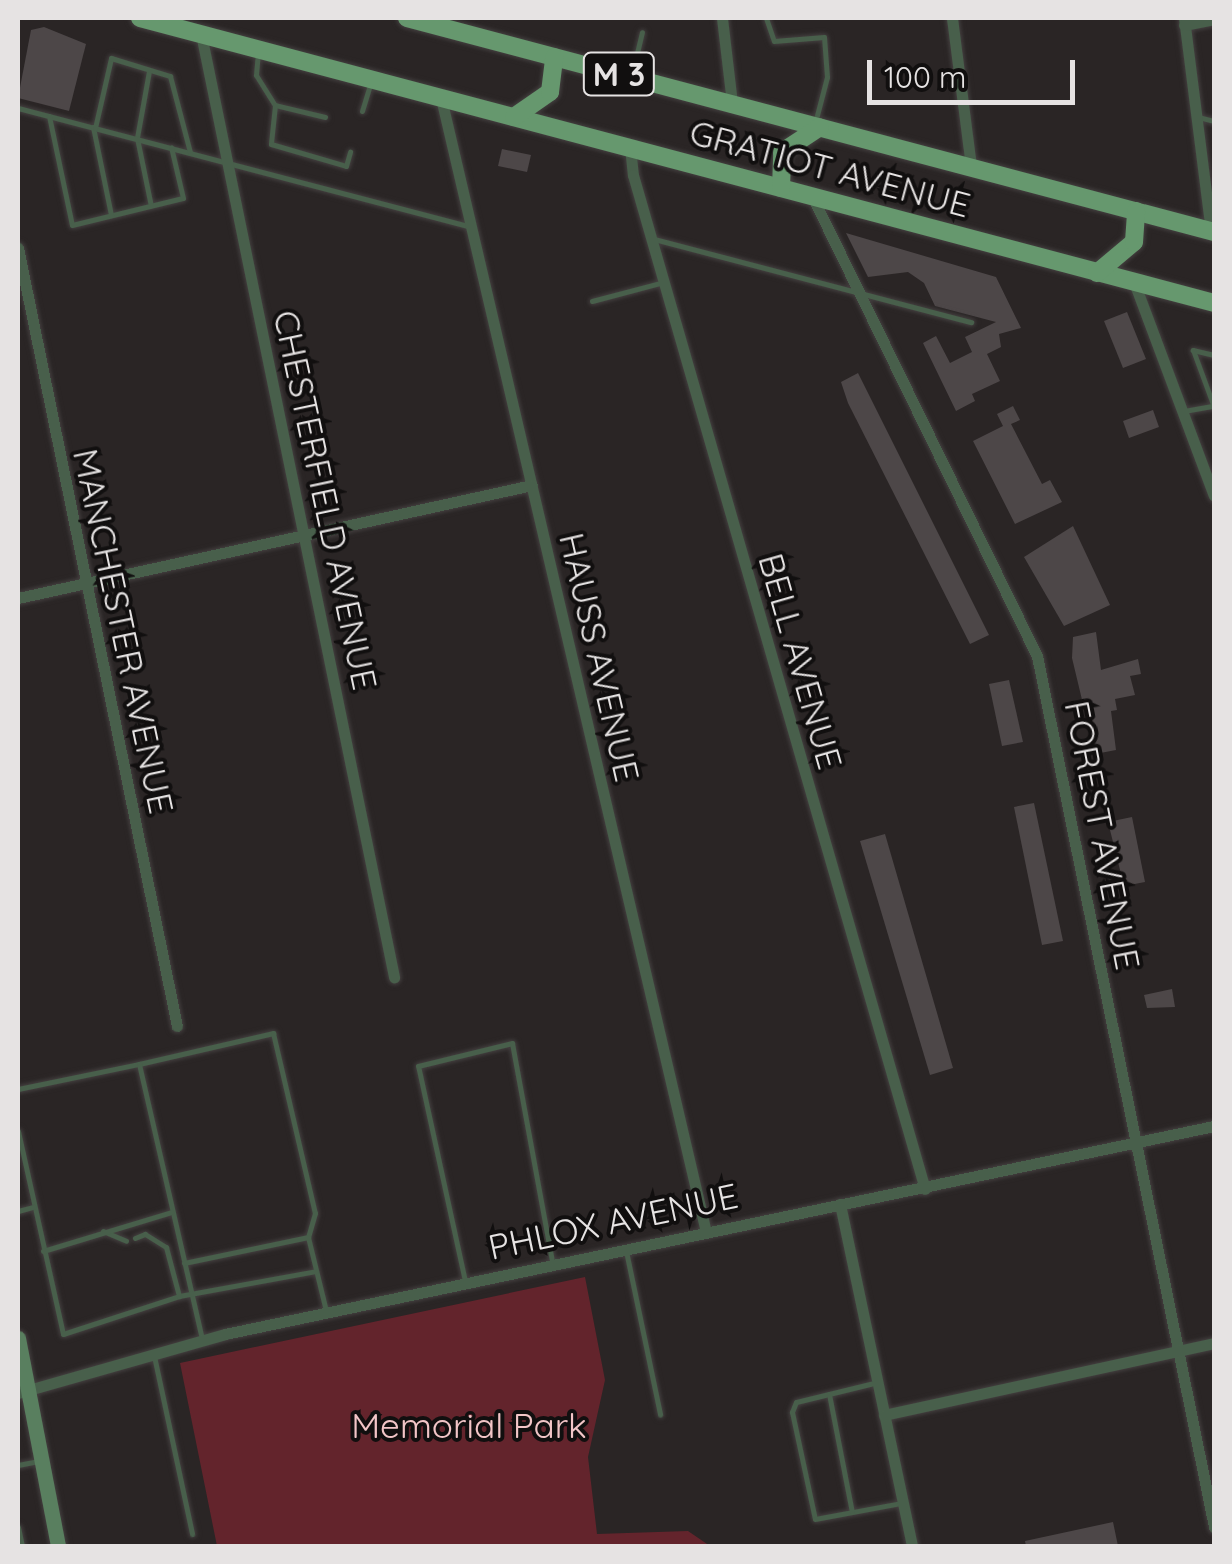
<!DOCTYPE html>
<style>
body{margin:0}
#map{position:relative;width:1232px;height:1564px;overflow:hidden;background:#2a2525;font-family:Quicksand,sans-serif}
div>[style]{position:absolute}
.green>*{inset:0;background:#63242c}
.building>*{inset:0;background:#4d4748}
.roads{filter:drop-shadow(0 0 2px #444040) drop-shadow(0 0 2px #444040)}
.lane>*{height:5px;margin:-2.5px;padding:0 2.5px;transform-origin:2.5px;border-radius:2.5px;background:#485f4b}
.street>*{height:11px;margin:-5.5px;padding:0 5.5px;transform-origin:5.5px;border-radius:5.5px;background:#485f4b}
.secondary>*{height:15px;margin:-7.5px;padding:0 7.5px;transform-origin:7.5px;border-radius:7.5px;background:#597f5f}
.primary>*{height:18px;margin:-9px;padding:0 9px;transform-origin:9px;border-radius:9px;background:#66986e}
span{translate:-50% -50%;white-space:nowrap;text-align:center;line-height:1.15;-webkit-text-stroke:8px #110f0f;paint-order:stroke}
.shield-label span{padding:2px 8px;background:#110f0f;border:2px solid;border-radius:8px;-webkit-text-stroke-width:0}
.shield-label{font-size:32px;color:#e6e3e3;font-weight:700}
.street-label{font-size:35px;color:#e6e3e3}
.park-label{font-size:35px;color:#f2c5c7}
.frame{position:absolute;inset:0;border:20px solid #e6e3e3;pointer-events:none}
.scale{position:absolute;left:867px;top:60px;width:208px;height:45px;box-sizing:border-box;border:5px solid #e6e3e3;border-top:0;padding-left:12px;font-size:30px;line-height:35px;white-space:nowrap;color:#e6e3e3;-webkit-text-stroke:8px #110f0f;paint-order:stroke}
</style>
<div id="map">
<div class="green">
<i style="clip-path:polygon(585px 1277px,605px 1380px,588px 1457px,597px 1534px,688px 1531px,710px 1546px,217px 1546px,180px 1363px)"></i>
</div>
<div class="building">
<i style="clip-path:polygon(44px 27px,86px 44px,69px 111px,18px 98px,31px 30px)"></i>
<i style="clip-path:polygon(502px 149px,531px 155px,527px 172px,498px 166px)"></i>
<i style="clip-path:polygon(846px 233px,996px 277px,1021px 328px,999px 334px,1001px 347px,987px 354px,1000px 381px,972px 394px,975px 401px,956px 411px,923px 343px,936px 336px,950px 363px,972px 352px,965px 337px,996px 322px,935px 306px,924px 283px,908px 272px,868px 277px)"></i>
<i style="clip-path:polygon(1127px 312px,1146px 359px,1123px 368px,1104px 321px)"></i>
<i style="clip-path:polygon(858px 373px,989px 635px,970px 644px,848px 403px,841px 382px)"></i>
<i style="clip-path:polygon(1013px 406px,1020px 420px,1011px 424px,1042px 484px,1050px 480px,1062px 502px,1015px 524px,973px 441px,1003px 426px,997px 414px)"></i>
<i style="clip-path:polygon(1153px 410px,1159px 427px,1129px 438px,1123px 421px)"></i>
<i style="clip-path:polygon(1073px 526px,1110px 605px,1064px 626px,1024px 557px)"></i>
<i style="clip-path:polygon(1096px 632px,1101px 670px,1138px 659px,1141px 674px,1130px 676px,1135px 695px,1115px 699px,1117px 710px,1111px 711px,1116px 750px,1095px 754px,1072px 658px,1073px 637px)"></i>
<i style="clip-path:polygon(1009px 680px,1023px 742px,1002px 746px,989px 684px)"></i>
<i style="clip-path:polygon(1034px 803px,1063px 941px,1042px 945px,1014px 807px)"></i>
<i style="clip-path:polygon(1132px 817px,1145px 882px,1124px 886px,1108px 822px)"></i>
<i style="clip-path:polygon(885px 834px,953px 1068px,930px 1075px,860px 841px)"></i>
<i style="clip-path:polygon(1172px 989px,1175px 1007px,1147px 1008px,1144px 995px)"></i>
<i style="clip-path:polygon(1113px 1522px,1118px 1546px,1026px 1546px,1025px 1541px)"></i>
</div>
<div class="roads">
<div class="lane">
<i style="left:766px;top:18px;width:24px;rotate:71deg"></i>
<i style="left:774px;top:41px;width:50px;rotate:-4.6deg"></i>
<i style="left:824px;top:37px;width:40px;rotate:85.7deg"></i>
<i style="left:827px;top:77px;width:48px;rotate:104.6deg"></i>
<i style="left:258px;top:52px;width:23px;rotate:95deg"></i>
<i style="left:256px;top:75px;width:36px;rotate:58deg"></i>
<i style="left:149px;top:71px;width:68px;rotate:100.2deg"></i>
<i style="left:137px;top:138px;width:69px;rotate:78.4deg"></i>
<i style="left:632px;top:74px;width:43px;rotate:-76.6deg"></i>
<i style="left:18px;top:108px;width:466px;rotate:14.7deg"></i>
<i style="left:362px;top:111px;width:30px;rotate:-73deg"></i>
<i style="left:49px;top:116px;width:111px;rotate:78.1deg"></i>
<i style="left:72px;top:225px;width:114px;rotate:-13.7deg"></i>
<i style="left:183px;top:198px;width:52px;rotate:-103.2deg"></i>
<i style="left:325px;top:117px;width:51px;rotate:-166.5deg"></i>
<i style="left:275px;top:105px;width:39px;rotate:96deg"></i>
<i style="left:271px;top:144px;width:78px;rotate:16.3deg"></i>
<i style="left:346px;top:166px;width:15px;rotate:-74deg"></i>
<i style="left:1198px;top:117px;width:16px;rotate:14deg"></i>
<i style="left:93px;top:127px;width:90px;rotate:78.4deg"></i>
<i style="left:95px;top:128px;width:72px;rotate:-77.1deg"></i>
<i style="left:111px;top:58px;width:62px;rotate:17deg"></i>
<i style="left:170px;top:76px;width:79px;rotate:75.3deg"></i>
<i style="left:654px;top:239px;width:328px;rotate:14.7deg"></i>
<i style="left:592px;top:301px;width:70px;rotate:-14.8deg"></i>
<i style="left:1214px;top:355px;width:22px;rotate:-167deg"></i>
<i style="left:1193px;top:350px;width:61px;rotate:69.8deg"></i>
<i style="left:1184px;top:411px;width:27px;rotate:-10deg"></i>
<i style="left:139px;top:1064px;width:138px;rotate:-13deg"></i>
<i style="left:273px;top:1033px;width:185px;rotate:76.9deg"></i>
<i style="left:315px;top:1213px;width:25px;rotate:106deg"></i>
<i style="left:308px;top:1237px;width:76px;rotate:76.3deg"></i>
<i style="left:18px;top:1089px;width:124px;rotate:-11.7deg"></i>
<i style="left:139px;top:1064px;width:282px;rotate:77.1deg"></i>
<i style="left:18px;top:1131px;width:208px;rotate:77.5deg"></i>
<i style="left:63px;top:1334px;width:122px;rotate:-18.1deg"></i>
<i style="left:179px;top:1296px;width:139px;rotate:-10.3deg"></i>
<i style="left:18px;top:1211px;width:16px;rotate:-15deg"></i>
<i style="left:103px;top:1231px;width:25px;rotate:23deg"></i>
<i style="left:135px;top:1238px;width:11px;rotate:-22deg"></i>
<i style="left:145px;top:1234px;width:25px;rotate:32deg"></i>
<i style="left:166px;top:1247px;width:51px;rotate:75.1deg"></i>
<i style="left:43px;top:1251px;width:134px;rotate:-16.9deg"></i>
<i style="left:626px;top:1251px;width:167px;rotate:78.2deg"></i>
<i style="left:184px;top:1263px;width:127px;rotate:-11.8deg"></i>
<i style="left:465px;top:1281px;width:220px;rotate:-102.3deg"></i>
<i style="left:418px;top:1066px;width:97px;rotate:-13.7deg"></i>
<i style="left:512px;top:1043px;width:223px;rotate:79.6deg"></i>
<i style="left:154px;top:1356px;width:182px;rotate:77.9deg"></i>
<i style="left:874px;top:1383px;width:80px;rotate:166.3deg"></i>
<i style="left:796px;top:1402px;width:11px;rotate:112deg"></i>
<i style="left:792px;top:1412px;width:109px;rotate:77.9deg"></i>
<i style="left:815px;top:1519px;width:87px;rotate:-10.5deg"></i>
<i style="left:829px;top:1394px;width:120px;rotate:79deg"></i>
<i style="left:18px;top:1465px;width:21px;rotate:-11deg"></i>
<i style="left:18px;top:1527px;width:19px;rotate:78deg"></i>
</div>
<div class="street">
<i style="left:722px;top:18px;width:86px;rotate:83.3deg"></i>
<i style="left:952px;top:18px;width:150px;rotate:82.7deg"></i>
<i style="left:1184px;top:18px;width:215px;rotate:82.8deg"></i>
<i style="left:1184px;top:25px;width:31px;rotate:-11deg"></i>
<i style="left:201px;top:34px;width:963px;rotate:78.43deg"></i>
<i style="left:441px;top:98px;width:1160px;rotate:76.85deg"></i>
<i style="left:630px;top:147px;width:28px;rotate:84deg"></i>
<i style="left:633px;top:175px;width:1055px;rotate:73.94deg"></i>
<i style="left:812px;top:196px;width:512px;rotate:63.94deg"></i>
<i style="left:1037px;top:656px;width:889px;rotate:78.51deg"></i>
<i style="left:18px;top:248px;width:794px;rotate:78.45deg"></i>
<i style="left:1134px;top:282px;width:228px;rotate:69.5deg"></i>
<i style="left:18px;top:598px;width:526px;rotate:-12.4deg"></i>
<i style="left:840px;top:1204px;width:349px;rotate:78.1deg"></i>
<i style="left:18px;top:1393px;width:215px;rotate:-15.9deg"></i>
<i style="left:225px;top:1334px;width:1011px;rotate:-11.88deg"></i>
<i style="left:884px;top:1415px;width:338px;rotate:-12.3deg"></i>
</div>
<div class="secondary">
<i style="left:18px;top:1338px;width:212px;rotate:79.1deg"></i>
</div>
<div class="primary">
<i style="left:140px;top:18px;width:1111px;rotate:14.86deg"></i>
<i style="left:407px;top:18px;width:835px;rotate:14.85deg"></i>
<i style="left:514px;top:117px;width:44px;rotate:-34.8deg"></i>
<i style="left:550px;top:92px;width:35px;rotate:-83deg"></i>
<i style="left:781px;top:188px;width:36px;rotate:-88deg"></i>
<i style="left:782px;top:152px;width:45px;rotate:-33.3deg"></i>
<i style="left:1097px;top:273px;width:48px;rotate:-40deg"></i>
<i style="left:1134px;top:242px;width:31px;rotate:-86deg"></i>
</div>
</div>
<div class="shield-label">
<span style="left:619px;top:74px">M 3</span>
</div>
<div class="street-label">
<span style="left:830px;top:168px;rotate:15deg">GRATIOT AVENUE</span>
<span style="left:326px;top:500px;rotate:78deg">CHESTERFIELD AVENUE</span>
<span style="left:124px;top:631px;rotate:78deg">MANCHESTER AVENUE</span>
<span style="left:600px;top:657px;rotate:77deg">HAUSS AVENUE</span>
<span style="left:801px;top:661px;rotate:74deg">BELL AVENUE</span>
<span style="left:1103px;top:835px;rotate:79deg">FOREST AVENUE</span>
<span style="left:613px;top:1221px;rotate:-12deg">PHLOX AVENUE</span>
</div>
<div class="park-label">
<span style="left:469px;top:1425px">Memorial Park</span>
</div>
<div class="frame"></div>
<div class="scale">100 m</div>
</div>
